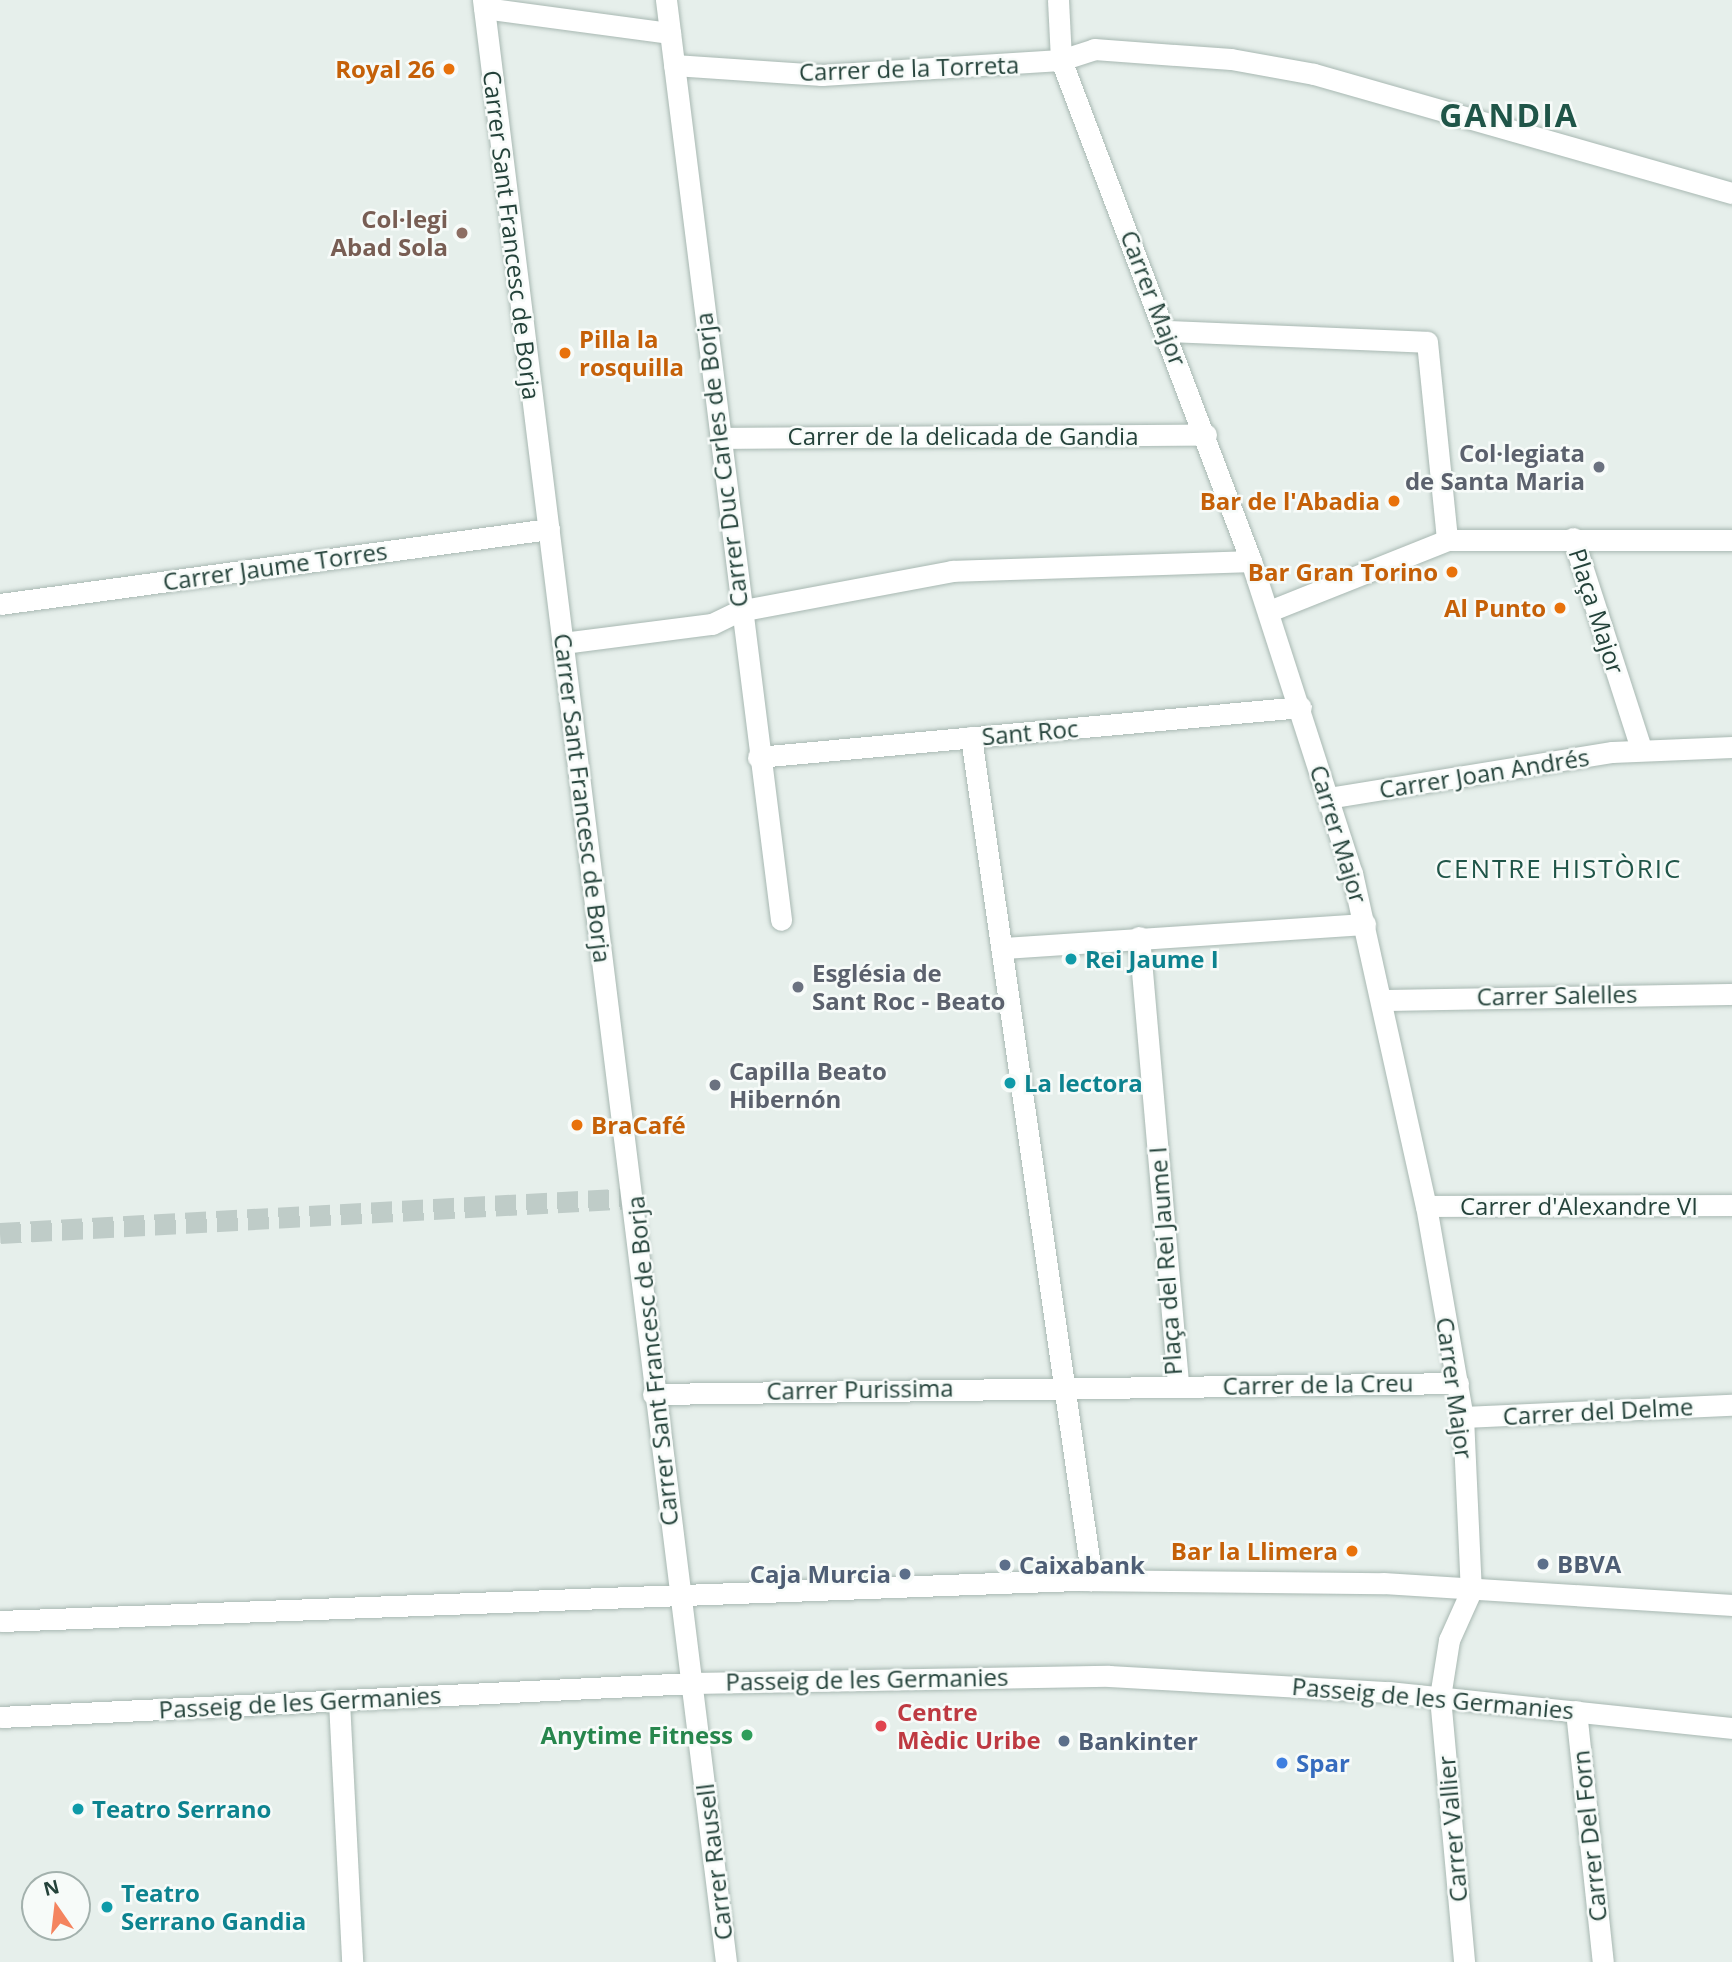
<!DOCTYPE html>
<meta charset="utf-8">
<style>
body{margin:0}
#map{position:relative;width:1732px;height:1962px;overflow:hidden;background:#e6efeb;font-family:"Open Sans",sans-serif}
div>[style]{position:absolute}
.minor-tunnel>*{height:21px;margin-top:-10.5px;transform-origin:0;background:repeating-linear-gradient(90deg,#bfccc8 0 21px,transparent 0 31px)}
.roads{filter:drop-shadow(0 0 2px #a8b8b2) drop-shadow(0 0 2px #a8b8b2)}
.minor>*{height:21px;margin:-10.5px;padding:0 10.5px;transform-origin:10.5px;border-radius:10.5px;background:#fff}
.dots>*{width:19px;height:19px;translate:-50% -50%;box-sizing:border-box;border:4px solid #f7fbf9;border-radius:50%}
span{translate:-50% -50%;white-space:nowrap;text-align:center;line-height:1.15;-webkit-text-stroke:5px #f7fbf9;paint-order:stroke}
.street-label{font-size:24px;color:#24423a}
.food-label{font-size:24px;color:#c56008;font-weight:700}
.right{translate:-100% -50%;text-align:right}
.left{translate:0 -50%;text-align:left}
.education-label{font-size:24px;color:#785e54;font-weight:700}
.worship-label{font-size:24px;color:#5b616d;font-weight:700}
.culture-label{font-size:24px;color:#0d838f;font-weight:700}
.service-label{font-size:24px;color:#4e5e75;font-weight:700}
.health-label{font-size:24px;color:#be3a42;font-weight:700}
.leisure-label{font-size:24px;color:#27864d;font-weight:700}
.shop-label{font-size:24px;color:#366cbe;font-weight:700}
.neighbourhood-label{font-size:26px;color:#1f5548;letter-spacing:2px}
.district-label{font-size:32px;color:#1f5548;font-weight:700;letter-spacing:2px}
.north{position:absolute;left:21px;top:1871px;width:70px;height:70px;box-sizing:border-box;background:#f7fbf9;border:2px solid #a3b1ad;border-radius:50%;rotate:346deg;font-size:19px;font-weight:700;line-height:28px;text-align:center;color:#24423a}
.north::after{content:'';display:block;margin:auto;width:24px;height:32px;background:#f4845f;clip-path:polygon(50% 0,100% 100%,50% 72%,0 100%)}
</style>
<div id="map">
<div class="minor-tunnel">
<i style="left:0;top:1233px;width:635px;rotate:-3.16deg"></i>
</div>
<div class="roads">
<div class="minor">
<i style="left:483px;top:0;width:1977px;rotate:82.94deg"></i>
<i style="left:666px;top:0;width:927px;rotate:82.87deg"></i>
<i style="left:1058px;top:0;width:60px;rotate:87.1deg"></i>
<i style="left:1061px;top:60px;width:536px;rotate:69.23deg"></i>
<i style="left:1251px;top:561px;width:328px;rotate:72.1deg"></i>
<i style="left:1352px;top:873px;width:341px;rotate:77.5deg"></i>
<i style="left:1426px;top:1206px;width:214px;rotate:80.1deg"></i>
<i style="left:1463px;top:1417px;width:174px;rotate:87.4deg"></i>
<i style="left:1471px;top:1591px;width:54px;rotate:114.2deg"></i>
<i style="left:1449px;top:1640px;width:58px;rotate:99deg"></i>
<i style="left:1440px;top:1697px;width:266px;rotate:84.8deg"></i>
<i style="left:484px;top:8px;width:188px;rotate:7.7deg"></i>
<i style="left:674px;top:65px;width:148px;rotate:3.9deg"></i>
<i style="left:822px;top:75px;width:239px;rotate:-3.6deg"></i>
<i style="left:1061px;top:60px;width:35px;rotate:-18deg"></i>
<i style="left:1094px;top:49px;width:137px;rotate:4.2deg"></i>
<i style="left:1231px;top:59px;width:84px;rotate:10.2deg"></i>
<i style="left:1314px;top:74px;width:435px;rotate:15.9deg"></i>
<i style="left:1167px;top:331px;width:260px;rotate:2.4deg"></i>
<i style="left:1427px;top:342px;width:199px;rotate:84.2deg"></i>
<i style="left:720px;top:438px;width:486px;rotate:-0.4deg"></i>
<i style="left:1573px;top:538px;width:222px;rotate:72.1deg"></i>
<i style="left:0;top:604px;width:554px;rotate:-7.78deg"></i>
<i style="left:1269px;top:611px;width:192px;rotate:-21.7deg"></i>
<i style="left:1447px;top:540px;width:285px"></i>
<i style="left:563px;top:643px;width:150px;rotate:-7.3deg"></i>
<i style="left:712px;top:624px;width:30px;rotate:-26deg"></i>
<i style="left:739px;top:611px;width:217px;rotate:-10.6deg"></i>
<i style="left:952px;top:571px;width:299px;rotate:-1.9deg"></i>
<i style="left:971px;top:737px;width:852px;rotate:81.83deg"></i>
<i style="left:758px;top:757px;width:545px;rotate:-5.26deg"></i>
<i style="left:1328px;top:798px;width:288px;rotate:-9.2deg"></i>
<i style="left:1612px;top:752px;width:120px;rotate:-2.4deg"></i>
<i style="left:1139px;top:937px;width:450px;rotate:85deg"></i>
<i style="left:1003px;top:948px;width:363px;rotate:-3.8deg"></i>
<i style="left:1383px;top:1000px;width:349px;rotate:-1deg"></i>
<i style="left:1426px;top:1206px;width:306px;rotate:-0.2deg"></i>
<i style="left:653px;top:1394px;width:805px;rotate:-0.78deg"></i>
<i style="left:1463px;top:1417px;width:269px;rotate:-2.6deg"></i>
<i style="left:0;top:1621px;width:1078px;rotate:-2.18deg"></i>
<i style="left:1077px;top:1580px;width:306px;rotate:0.6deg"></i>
<i style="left:1383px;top:1583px;width:350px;rotate:3.6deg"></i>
<i style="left:339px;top:1701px;width:261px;rotate:87.1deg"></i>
<i style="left:1576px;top:1711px;width:252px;rotate:83.9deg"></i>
<i style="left:0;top:1717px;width:693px;rotate:-2.81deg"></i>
<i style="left:692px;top:1683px;width:417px;rotate:-1deg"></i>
<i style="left:1109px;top:1676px;width:280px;rotate:3.3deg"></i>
<i style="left:1389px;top:1692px;width:345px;rotate:6deg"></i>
</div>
</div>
<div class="dots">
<i style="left:449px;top:69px;background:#e8710a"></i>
<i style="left:462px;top:233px;background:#8d6e63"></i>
<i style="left:565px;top:353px;background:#e8710a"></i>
<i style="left:1599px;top:467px;background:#6b7280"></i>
<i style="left:1394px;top:501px;background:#e8710a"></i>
<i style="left:1452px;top:572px;background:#e8710a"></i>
<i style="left:1560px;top:608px;background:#e8710a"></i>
<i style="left:1071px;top:959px;background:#0f9aa8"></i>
<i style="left:798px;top:987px;background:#6b7280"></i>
<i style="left:1010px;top:1083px;background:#0f9aa8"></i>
<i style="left:715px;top:1085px;background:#6b7280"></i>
<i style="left:577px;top:1125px;background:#e8710a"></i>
<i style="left:1352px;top:1551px;background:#e8710a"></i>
<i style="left:1543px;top:1564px;background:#5c6f8a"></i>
<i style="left:1005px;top:1565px;background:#5c6f8a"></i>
<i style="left:905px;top:1574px;background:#5c6f8a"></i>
<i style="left:881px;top:1726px;background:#e0444e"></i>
<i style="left:747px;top:1735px;background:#2e9e5b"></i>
<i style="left:1064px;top:1741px;background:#5c6f8a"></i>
<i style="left:1282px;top:1763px;background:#3f7fe0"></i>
<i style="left:78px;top:1809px;background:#0f9aa8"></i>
<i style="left:107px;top:1907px;background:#0f9aa8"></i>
</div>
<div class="street-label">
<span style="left:909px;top:68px;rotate:-2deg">Carrer de la Torreta</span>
<span style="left:512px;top:235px;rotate:83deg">Carrer Sant Francesc de Borja</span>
<span style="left:1154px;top:298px;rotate:69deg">Carrer Major</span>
<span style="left:963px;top:436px">Carrer de la delicada de Gandia</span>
<span style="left:721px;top:460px;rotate:-97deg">Carrer Duc Carles de Borja</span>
<span style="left:275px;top:566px;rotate:-8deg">Carrer Jaume Torres</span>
<span style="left:1597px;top:611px;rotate:72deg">Plaça Major</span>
<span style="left:1030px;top:732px;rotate:-5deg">Sant Roc</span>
<span style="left:1484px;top:773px;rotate:-9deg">Carrer Joan Andrés</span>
<span style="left:583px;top:798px;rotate:83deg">Carrer Sant Francesc de Borja</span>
<span style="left:1339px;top:834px;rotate:73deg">Carrer Major</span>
<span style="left:1557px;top:995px;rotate:-1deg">Carrer Salelles</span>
<span style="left:1579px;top:1206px">Carrer d'Alexandre VI</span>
<span style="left:1165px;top:1261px;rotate:-94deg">Plaça del Rei Jaume I</span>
<span style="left:652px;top:1361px;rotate:-96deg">Carrer Sant Francesc de Borja</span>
<span style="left:1318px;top:1384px;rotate:-1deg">Carrer de la Creu</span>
<span style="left:1455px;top:1388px;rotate:82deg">Carrer Major</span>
<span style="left:860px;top:1389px;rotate:-1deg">Carrer Purissima</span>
<span style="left:1598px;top:1411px;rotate:-3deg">Carrer del Delme</span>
<span style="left:867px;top:1679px;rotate:-1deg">Passeig de les Germanies</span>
<span style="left:1433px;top:1698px;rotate:5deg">Passeig de les Germanies</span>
<span style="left:300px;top:1702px;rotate:-3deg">Passeig de les Germanies</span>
<span style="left:1452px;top:1829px;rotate:-95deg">Carrer Vallier</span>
<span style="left:1589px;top:1836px;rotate:-96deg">Carrer Del Forn</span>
<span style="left:714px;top:1862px;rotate:-97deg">Carrer Rausell</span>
</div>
<div class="food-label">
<span class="right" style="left:435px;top:69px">Royal 26</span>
<span class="left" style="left:579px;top:353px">Pilla la<br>rosquilla</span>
<span class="right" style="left:1380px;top:501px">Bar de l'Abadia</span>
<span class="right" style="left:1438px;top:572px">Bar Gran Torino</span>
<span class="right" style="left:1546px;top:608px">Al Punto</span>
<span class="left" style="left:591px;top:1125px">BraCafé</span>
<span class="right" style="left:1338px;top:1551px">Bar la Llimera</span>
</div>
<div class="education-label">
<span class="right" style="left:448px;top:233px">Col·legi<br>Abad Sola</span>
</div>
<div class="worship-label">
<span class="right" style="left:1585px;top:467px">Col·legiata<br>de Santa Maria</span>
<span class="left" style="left:812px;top:987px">Església de<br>Sant Roc - Beato</span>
<span class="left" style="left:729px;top:1085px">Capilla Beato<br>Hibernón</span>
</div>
<div class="culture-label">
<span class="left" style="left:1085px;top:959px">Rei Jaume I</span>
<span class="left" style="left:1024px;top:1083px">La lectora</span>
<span class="left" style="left:92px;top:1809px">Teatro Serrano</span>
<span class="left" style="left:121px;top:1907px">Teatro<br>Serrano Gandia</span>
</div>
<div class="service-label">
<span class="left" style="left:1557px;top:1564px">BBVA</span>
<span class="left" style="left:1019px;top:1565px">Caixabank</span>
<span class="right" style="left:891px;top:1574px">Caja Murcia</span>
<span class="left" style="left:1078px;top:1741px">Bankinter</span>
</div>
<div class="health-label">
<span class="left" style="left:897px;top:1726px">Centre<br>Mèdic Uribe</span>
</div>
<div class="leisure-label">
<span class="right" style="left:733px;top:1735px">Anytime Fitness</span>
</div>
<div class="shop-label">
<span class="left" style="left:1296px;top:1763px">Spar</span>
</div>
<div class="neighbourhood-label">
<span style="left:1559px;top:869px">CENTRE HISTÒRIC</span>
</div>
<div class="district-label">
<span style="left:1509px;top:115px">GANDIA</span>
</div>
<div class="north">N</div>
</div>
